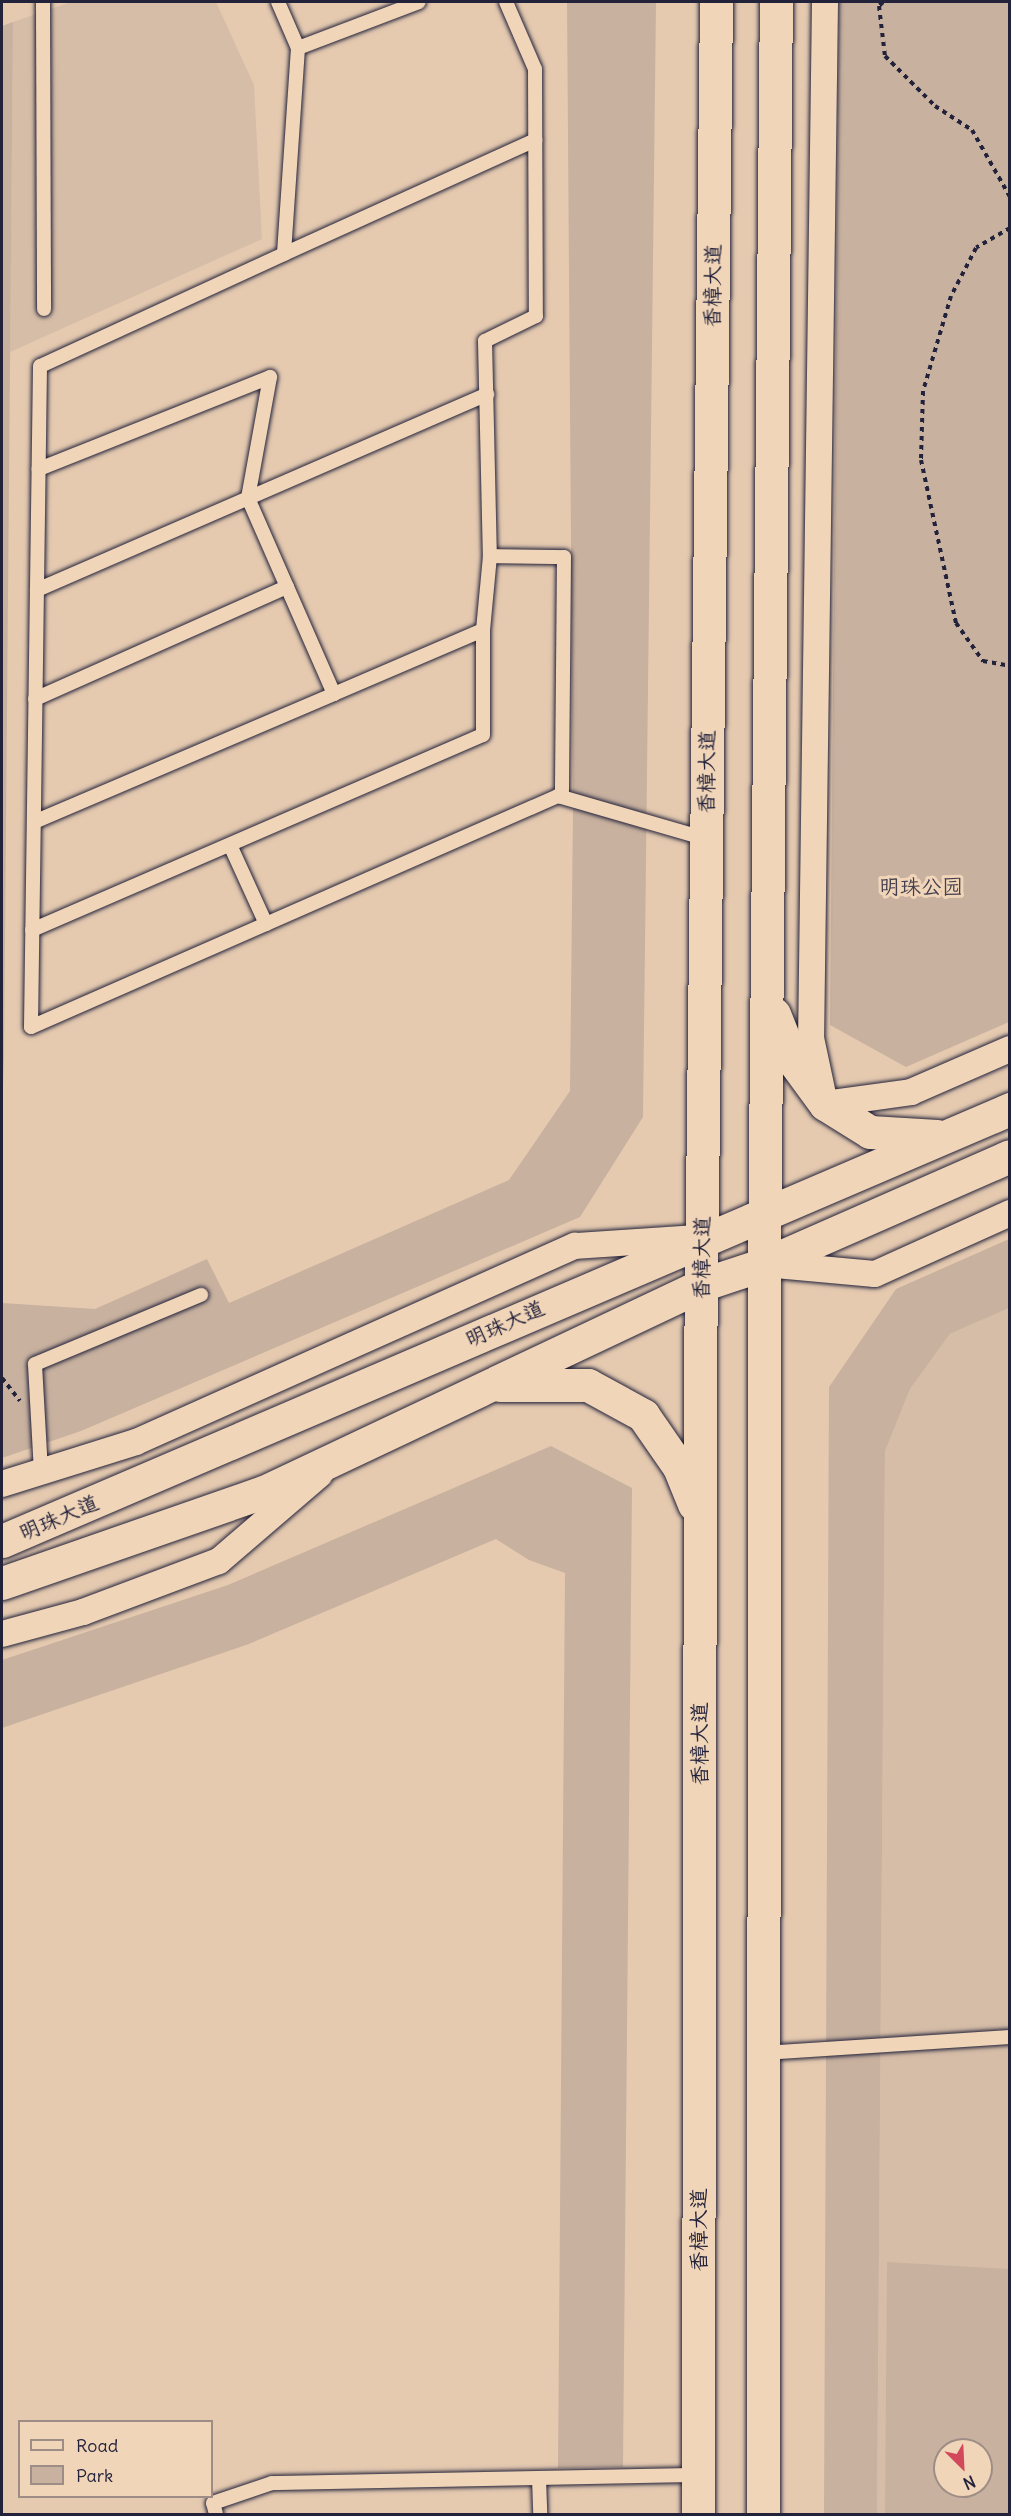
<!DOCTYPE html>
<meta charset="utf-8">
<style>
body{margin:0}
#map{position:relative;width:1011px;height:2516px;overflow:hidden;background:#e5cab0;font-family:Delius,"LXGW WenKai TC",sans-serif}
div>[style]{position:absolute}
.built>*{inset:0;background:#d6bda7}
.green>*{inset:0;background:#c8b19f}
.path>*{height:4px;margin-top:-2px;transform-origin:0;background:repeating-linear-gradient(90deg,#22223b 0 4.5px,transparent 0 9px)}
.roads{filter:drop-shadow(0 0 2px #22223b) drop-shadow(0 0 2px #22223b)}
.lane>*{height:14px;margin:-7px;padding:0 7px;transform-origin:7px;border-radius:7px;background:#f1d5b8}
.street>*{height:26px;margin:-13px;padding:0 13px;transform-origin:13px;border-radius:13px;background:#f1d5b8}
.secondary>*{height:33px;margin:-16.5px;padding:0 16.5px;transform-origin:16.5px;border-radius:16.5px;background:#f1d5b8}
span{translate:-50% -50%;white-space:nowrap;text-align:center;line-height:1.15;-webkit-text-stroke:6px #f1d5b8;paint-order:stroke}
.street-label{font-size:21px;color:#22223b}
.park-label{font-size:21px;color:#433f4f}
.frame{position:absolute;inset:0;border:3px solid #22223b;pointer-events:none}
.legend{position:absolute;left:18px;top:2420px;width:195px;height:78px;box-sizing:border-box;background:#f1d5b8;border:2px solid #9e8d86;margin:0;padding:8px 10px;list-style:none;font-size:18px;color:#22223b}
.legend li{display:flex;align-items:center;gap:12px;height:30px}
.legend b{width:30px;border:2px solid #9e8d86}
.north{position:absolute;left:933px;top:2438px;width:60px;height:60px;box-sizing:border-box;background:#f1d5b8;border:2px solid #9e8d86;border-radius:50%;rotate:156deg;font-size:16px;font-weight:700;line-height:24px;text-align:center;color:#22223b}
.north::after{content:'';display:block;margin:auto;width:21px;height:27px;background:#d1495b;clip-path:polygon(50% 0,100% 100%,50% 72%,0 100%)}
</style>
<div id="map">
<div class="built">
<i style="clip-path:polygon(71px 2px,216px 2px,254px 85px,262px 239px,10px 352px,13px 22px)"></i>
<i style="clip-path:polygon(evenodd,1009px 1308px,1009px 2514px,877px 2514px,885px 1450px,910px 1389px,950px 1334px,1009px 1308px,945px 2450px,981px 2450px,981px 2486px,945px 2486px,945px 2450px)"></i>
</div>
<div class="green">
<i style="clip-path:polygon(567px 2px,656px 2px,643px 1117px,580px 1217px,81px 1431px,2px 1458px,2px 1303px,95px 1309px,207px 1259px,229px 1303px,509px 1180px,570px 1091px,573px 810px)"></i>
<i style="clip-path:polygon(839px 2px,1009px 2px,1009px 1022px,906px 1067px,830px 1025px)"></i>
<i style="clip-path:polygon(13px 22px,4px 1057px,2px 1120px,2px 26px)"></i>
<i style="clip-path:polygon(1009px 1239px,1009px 1308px,950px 1334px,910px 1389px,885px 1451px,877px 2514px,824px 2514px,829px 1387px,896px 1289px)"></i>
<i style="clip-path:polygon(551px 1446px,632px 1488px,623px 2467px,558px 2468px,565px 1573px,529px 1560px,496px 1539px,249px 1644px,2px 1728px,2px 1660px,228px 1585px)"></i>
<i style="clip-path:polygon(evenodd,887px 2262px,1009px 2269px,1009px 2514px,885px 2514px,887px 2262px,945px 2450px,981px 2450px,981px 2486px,945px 2486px,945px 2450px)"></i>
</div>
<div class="path">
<i style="left:883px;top:2px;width:6px;rotate:135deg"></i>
<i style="left:879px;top:6px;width:50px;rotate:83.2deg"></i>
<i style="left:885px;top:56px;width:71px;rotate:45deg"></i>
<i style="left:935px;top:106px;width:44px;rotate:33deg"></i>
<i style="left:972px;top:130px;width:77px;rotate:60.4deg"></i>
<i style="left:1010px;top:228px;width:39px;rotate:150deg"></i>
<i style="left:976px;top:248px;width:54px;rotate:117.5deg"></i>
<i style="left:951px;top:296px;width:99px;rotate:106.4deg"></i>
<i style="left:923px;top:391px;width:69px;rotate:91.7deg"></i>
<i style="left:921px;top:460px;width:167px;rotate:77.9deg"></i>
<i style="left:956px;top:623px;width:47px;rotate:54.6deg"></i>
<i style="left:983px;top:661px;width:27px;rotate:10deg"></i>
<i style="left:2px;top:1378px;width:29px;rotate:52deg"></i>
</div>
<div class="roads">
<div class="lane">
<i style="left:43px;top:2px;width:307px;rotate:89.8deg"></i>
<i style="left:278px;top:2px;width:50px;rotate:66.5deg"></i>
<i style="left:298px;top:48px;width:206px;rotate:93.9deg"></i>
<i style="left:284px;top:254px;width:268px;rotate:155.3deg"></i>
<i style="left:40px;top:366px;width:661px;rotate:90.78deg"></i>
<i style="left:31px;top:1027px;width:575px;rotate:-23.67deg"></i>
<i style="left:558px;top:796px;width:155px;rotate:16.1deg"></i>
<i style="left:506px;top:2px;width:73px;rotate:66.6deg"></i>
<i style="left:535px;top:69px;width:247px;rotate:89.8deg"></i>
<i style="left:536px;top:316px;width:57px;rotate:153.9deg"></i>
<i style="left:485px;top:341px;width:215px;rotate:88.7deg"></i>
<i style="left:490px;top:556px;width:74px;rotate:0.8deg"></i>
<i style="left:564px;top:557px;width:240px;rotate:90.5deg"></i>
<i style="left:298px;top:48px;width:129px;rotate:-20.8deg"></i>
<i style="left:284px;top:254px;width:276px;rotate:-24.4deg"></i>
<i style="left:37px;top:590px;width:491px;rotate:-23.5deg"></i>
<i style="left:483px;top:630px;width:74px;rotate:-84.6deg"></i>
<i style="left:35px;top:699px;width:276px;rotate:-24deg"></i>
<i style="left:34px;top:822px;width:326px;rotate:-23.1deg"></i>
<i style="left:230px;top:845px;width:87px;rotate:65.5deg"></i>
<i style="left:32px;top:930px;width:491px;rotate:-23.4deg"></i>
<i style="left:483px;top:735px;width:105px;rotate:-90deg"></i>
<i style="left:483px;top:630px;width:162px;rotate:156.8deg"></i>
<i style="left:334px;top:694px;width:214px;rotate:-113.7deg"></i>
<i style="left:248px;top:498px;width:123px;rotate:-79.7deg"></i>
<i style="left:270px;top:377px;width:249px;rotate:158.3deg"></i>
<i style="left:41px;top:1472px;width:108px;rotate:-93.2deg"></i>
<i style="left:35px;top:1364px;width:180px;rotate:-22.6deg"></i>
<i style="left:763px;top:2053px;width:248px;rotate:-3.7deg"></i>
<i style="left:539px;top:2478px;width:36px;rotate:88deg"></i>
<i style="left:216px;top:2514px;width:11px;rotate:-105deg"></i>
<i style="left:213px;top:2503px;width:62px;rotate:-18.7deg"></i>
<i style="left:272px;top:2483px;width:426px;rotate:-1.1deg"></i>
</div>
<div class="street">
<i style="left:825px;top:2px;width:1036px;rotate:90.77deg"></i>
<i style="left:811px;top:1038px;width:67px;rotate:78deg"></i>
<i style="left:825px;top:1104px;width:87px;rotate:-7.9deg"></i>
<i style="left:911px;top:1092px;width:108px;rotate:-23.5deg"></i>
<i style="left:765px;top:1264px;width:110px;rotate:5.2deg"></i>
<i style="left:875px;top:1274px;width:148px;rotate:-24.3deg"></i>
<i style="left:2px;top:1484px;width:140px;rotate:-17.4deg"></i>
<i style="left:136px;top:1442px;width:481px;rotate:-24.1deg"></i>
<i style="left:575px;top:1246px;width:121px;rotate:-3.8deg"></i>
<i style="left:2px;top:1634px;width:84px;rotate:-15.2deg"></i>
<i style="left:83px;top:1612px;width:145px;rotate:-20.6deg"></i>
<i style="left:219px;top:1561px;width:133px;rotate:-40.7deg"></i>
</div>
<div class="secondary">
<i style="left:774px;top:1014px;width:48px;rotate:68.2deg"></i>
<i style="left:792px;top:1059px;width:56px;rotate:53.7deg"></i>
<i style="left:825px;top:1104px;width:53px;rotate:31.9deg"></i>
<i style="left:870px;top:1132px;width:67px;rotate:3.4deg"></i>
<i style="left:500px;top:1385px;width:88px"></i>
<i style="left:588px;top:1385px;width:63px;rotate:28.6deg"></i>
<i style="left:643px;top:1415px;width:63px;rotate:55.3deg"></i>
<i style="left:679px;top:1467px;width:40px;rotate:68deg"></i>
<i style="left:2px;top:1541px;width:1097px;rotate:-23.2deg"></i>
<i style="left:2px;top:1583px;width:277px;rotate:-19.2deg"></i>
<i style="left:264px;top:1492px;width:484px;rotate:-25.3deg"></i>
<i style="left:701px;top:1285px;width:66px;rotate:-18.4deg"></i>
<i style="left:764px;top:1264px;width:269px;rotate:-23.7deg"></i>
<i style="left:698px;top:2514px;width:1144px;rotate:-89.9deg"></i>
<i style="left:700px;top:1370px;width:1368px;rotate:-89.33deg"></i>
<i style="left:763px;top:2514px;width:1250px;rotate:-89.95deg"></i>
<i style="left:764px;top:1264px;width:1262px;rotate:-89.46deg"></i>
</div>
</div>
<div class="street-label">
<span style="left:713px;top:286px;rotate:-89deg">香樟大道</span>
<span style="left:707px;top:772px;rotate:-89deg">香樟大道</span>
<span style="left:702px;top:1258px;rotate:-89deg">香樟大道</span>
<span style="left:505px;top:1324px;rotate:-24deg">明珠大道</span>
<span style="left:59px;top:1518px;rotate:-23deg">明珠大道</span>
<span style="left:700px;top:1744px;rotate:-90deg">香樟大道</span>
<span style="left:699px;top:2230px;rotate:-90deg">香樟大道</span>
</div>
<div class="park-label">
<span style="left:921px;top:887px">明珠公园</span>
</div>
<div class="frame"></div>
<ul class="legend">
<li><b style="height:8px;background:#f1d5b8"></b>Road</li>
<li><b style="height:16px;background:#c8b19f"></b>Park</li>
</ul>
<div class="north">N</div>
</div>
